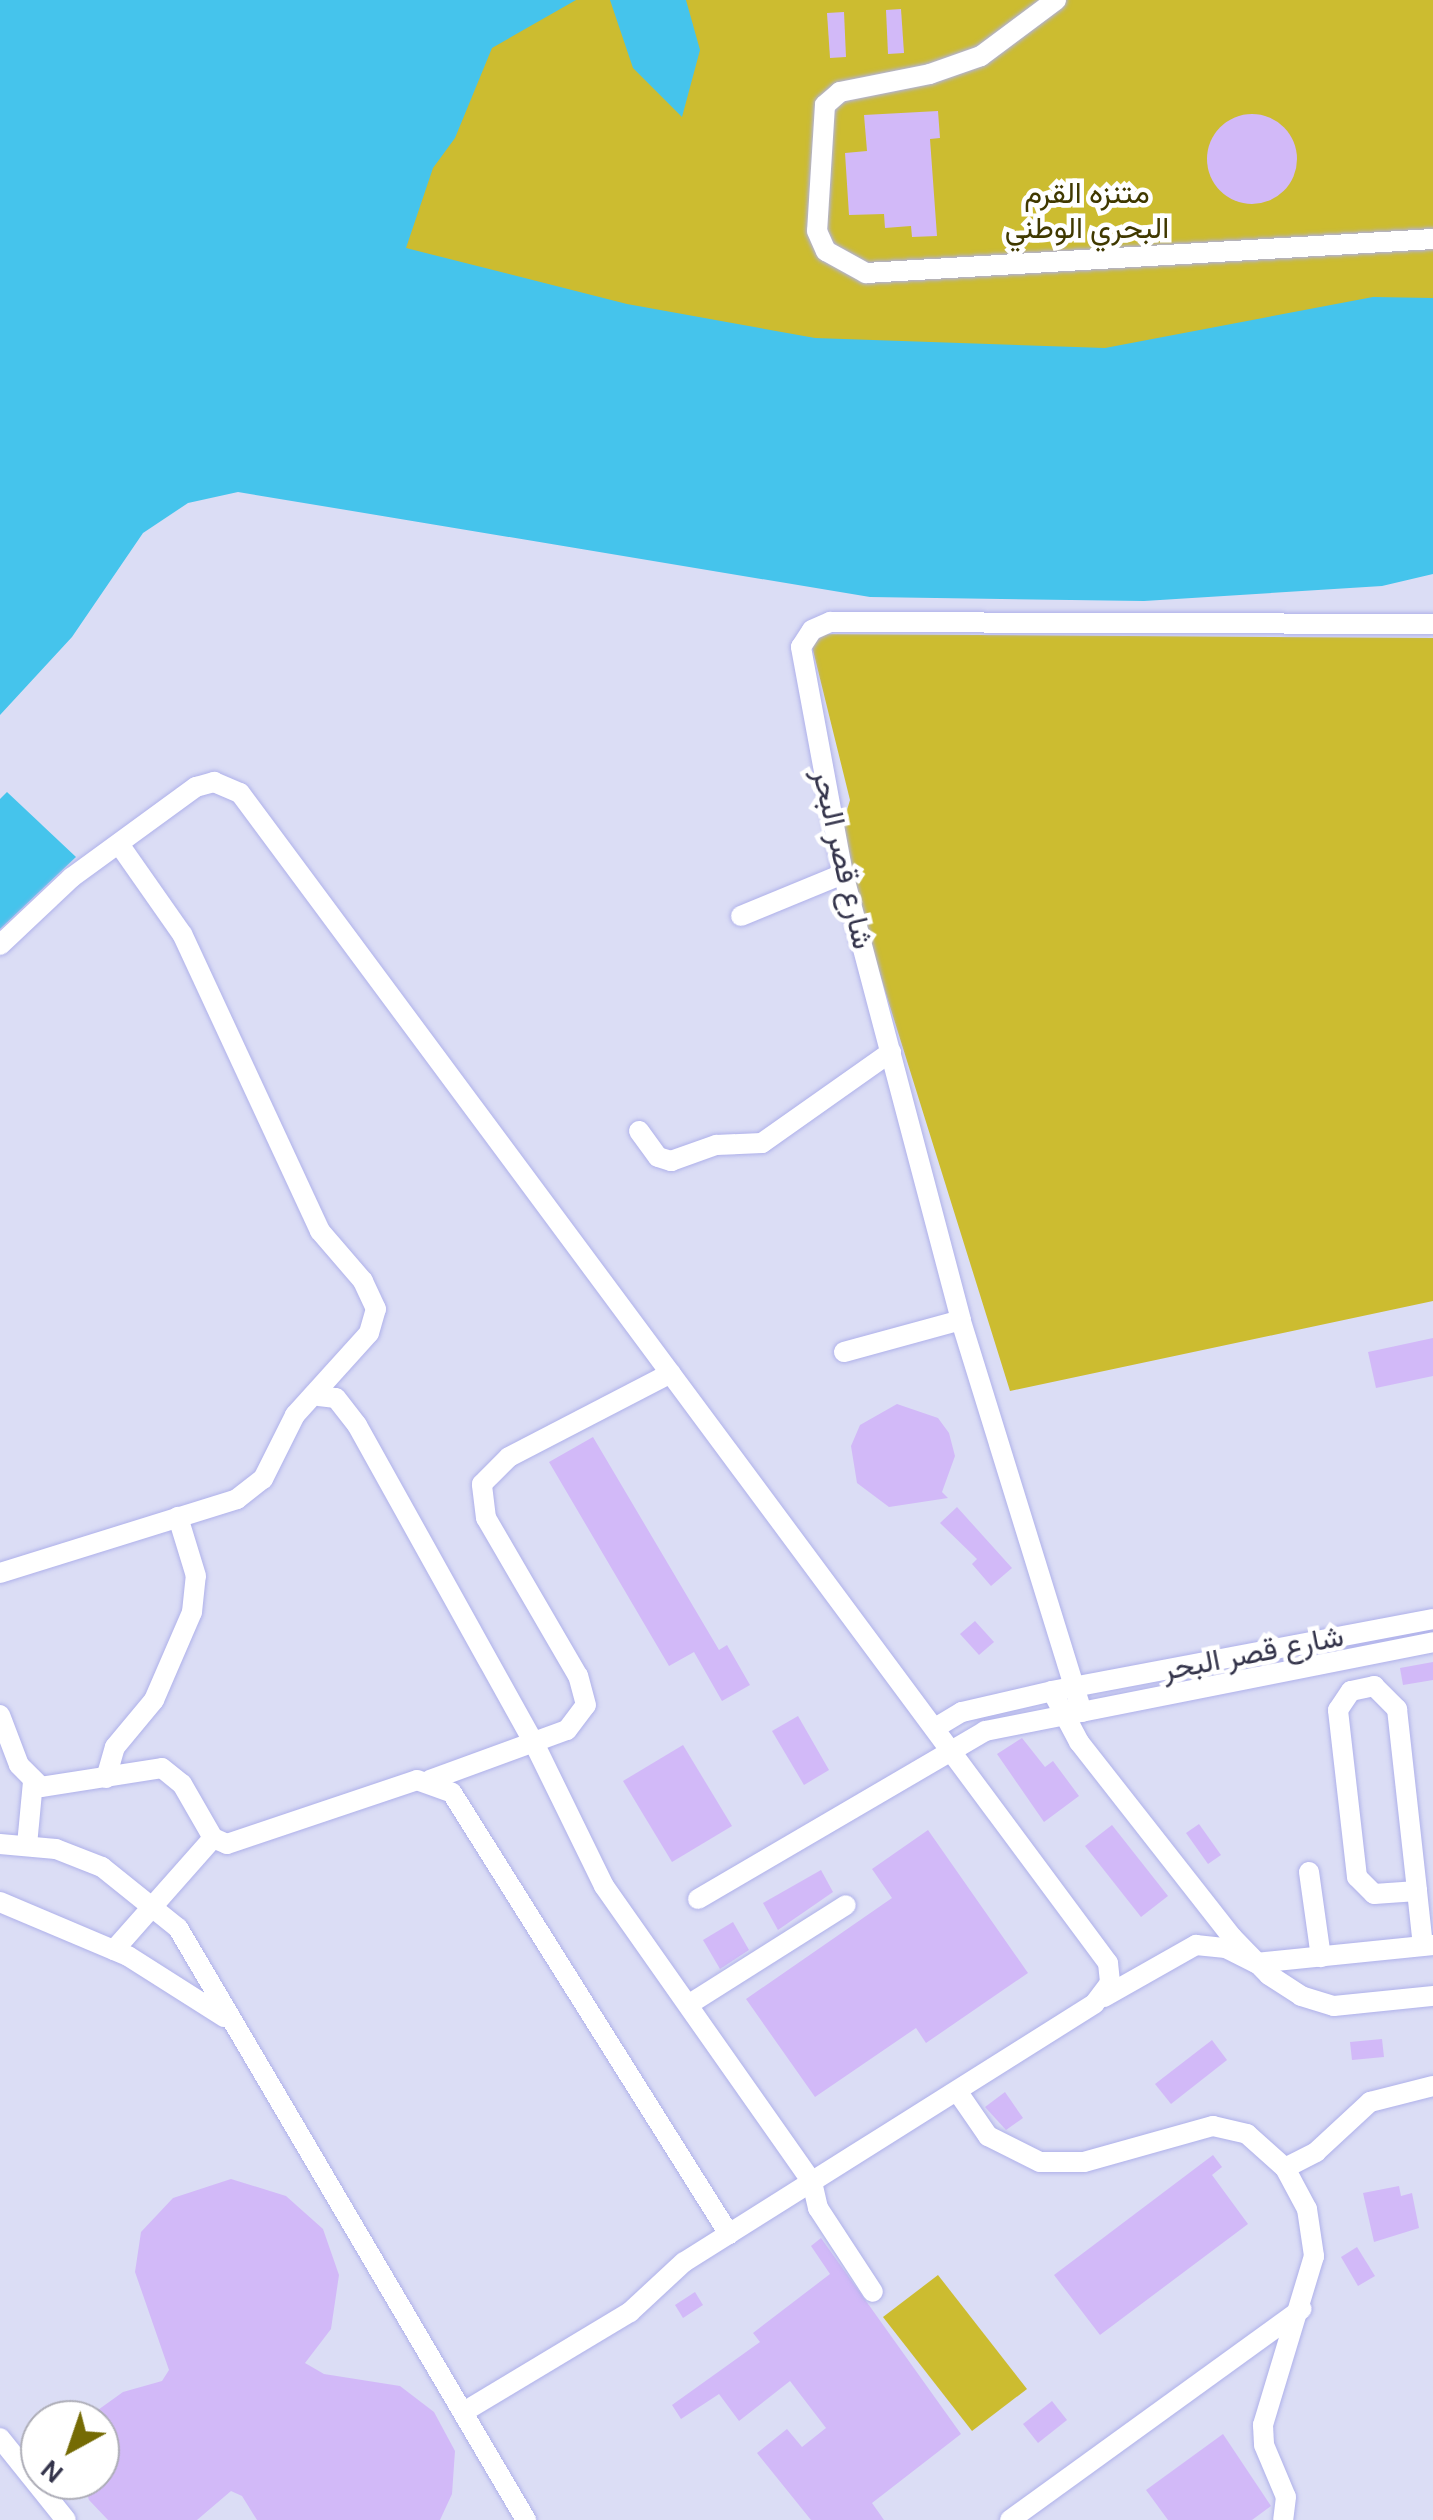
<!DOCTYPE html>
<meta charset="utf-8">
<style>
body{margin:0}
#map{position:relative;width:1433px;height:2520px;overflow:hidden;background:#dbddf5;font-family:Karla,Vazirmatn,sans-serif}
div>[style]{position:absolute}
.green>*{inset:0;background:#ccbc30}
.water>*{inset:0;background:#45c4ec}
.building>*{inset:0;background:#d2b9f8}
.round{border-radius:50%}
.roads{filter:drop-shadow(0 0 2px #afb1ea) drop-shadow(0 0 2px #afb1ea)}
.minor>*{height:20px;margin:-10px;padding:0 10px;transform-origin:10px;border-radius:10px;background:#fff}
span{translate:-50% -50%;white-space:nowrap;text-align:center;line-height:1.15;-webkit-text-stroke:9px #fff;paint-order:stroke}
.park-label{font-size:30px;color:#403900}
.street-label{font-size:30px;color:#33334a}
.north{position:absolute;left:20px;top:2400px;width:100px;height:100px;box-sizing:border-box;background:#fff;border:2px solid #adadb7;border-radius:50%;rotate:220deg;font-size:28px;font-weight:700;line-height:40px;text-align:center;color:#33334a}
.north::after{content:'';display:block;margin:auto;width:35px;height:45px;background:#756b04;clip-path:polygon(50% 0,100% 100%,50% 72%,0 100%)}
</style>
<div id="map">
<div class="green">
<i style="clip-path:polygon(0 0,1433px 0,1433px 370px,1088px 424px,91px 265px)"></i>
<i style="clip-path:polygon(809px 634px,1433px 638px,1433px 1301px,1010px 1391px,838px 840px,850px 800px)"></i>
<i style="clip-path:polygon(938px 2275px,1027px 2389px,972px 2431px,883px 2317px)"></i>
</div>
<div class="water">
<i style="clip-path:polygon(0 0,576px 0,492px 48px,455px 138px,433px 168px,406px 248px,627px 304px,815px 338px,1105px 348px,1373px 297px,1433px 298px,1433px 574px,1382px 586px,1144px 601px,870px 597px,238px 492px,188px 503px,143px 533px,72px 637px,0 715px)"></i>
<i style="clip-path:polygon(610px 0,686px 0,700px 50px,682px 117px,633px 68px)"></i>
<i style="clip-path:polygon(7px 792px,76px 857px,0 929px,0 799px)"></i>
</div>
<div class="building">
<i style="clip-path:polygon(901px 9px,904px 53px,888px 54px,886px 10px)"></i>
<i style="clip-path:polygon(844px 12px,846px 57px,830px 58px,827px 13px)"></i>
<i style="clip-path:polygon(938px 111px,940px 138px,930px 139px,937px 236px,912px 237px,911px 226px,885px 228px,884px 214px,849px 215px,845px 153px,867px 151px,864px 115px)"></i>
<i class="round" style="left:1207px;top:114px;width:90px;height:90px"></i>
<i style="clip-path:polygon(1433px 1338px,1433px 1376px,1376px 1388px,1368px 1352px)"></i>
<i style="clip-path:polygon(897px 1404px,938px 1418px,949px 1433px,955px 1456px,942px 1492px,948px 1498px,889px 1507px,857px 1483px,851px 1446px,860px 1425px)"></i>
<i style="clip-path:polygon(593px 1437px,719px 1650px,727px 1645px,750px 1685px,722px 1701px,694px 1652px,669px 1666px,549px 1462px)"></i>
<i style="clip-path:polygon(957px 1507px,1012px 1568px,991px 1586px,972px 1564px,977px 1559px,940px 1523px)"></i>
<i style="clip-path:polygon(975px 1621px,994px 1642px,979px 1655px,960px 1634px)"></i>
<i style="clip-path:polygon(1433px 1662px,1433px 1680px,1403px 1685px,1400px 1668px)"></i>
<i style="clip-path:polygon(798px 1716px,829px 1770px,804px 1785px,772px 1731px)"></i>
<i style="clip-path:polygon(1022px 1738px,1045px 1767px,1053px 1761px,1079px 1796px,1044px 1822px,997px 1754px)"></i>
<i style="clip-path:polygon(683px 1745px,732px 1826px,672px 1862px,623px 1781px)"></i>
<i style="clip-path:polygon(1199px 1824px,1221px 1855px,1208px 1864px,1186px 1833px)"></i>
<i style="clip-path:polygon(1112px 1825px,1168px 1896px,1141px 1917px,1085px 1846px)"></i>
<i style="clip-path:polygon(928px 1830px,1028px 1973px,926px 2043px,916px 2028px,815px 2097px,746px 1999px,892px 1898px,872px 1869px)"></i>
<i style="clip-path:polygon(821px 1870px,833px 1892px,778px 1930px,763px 1903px)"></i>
<i style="clip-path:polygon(733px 1922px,749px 1950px,720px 1969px,703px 1940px)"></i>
<i style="clip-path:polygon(1382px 2039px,1384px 2057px,1352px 2060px,1350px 2042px)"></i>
<i style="clip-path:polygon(1212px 2040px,1227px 2060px,1171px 2104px,1155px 2084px)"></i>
<i style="clip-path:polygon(1005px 2092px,1023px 2118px,1006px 2130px,985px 2107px)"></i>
<i style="clip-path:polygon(1213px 2155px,1222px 2167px,1212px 2175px,1248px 2224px,1100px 2335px,1054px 2275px)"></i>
<i style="clip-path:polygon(231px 2179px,286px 2196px,323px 2229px,339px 2275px,331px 2329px,305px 2363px,324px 2374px,400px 2386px,434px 2412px,455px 2451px,452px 2494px,440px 2520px,257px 2520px,242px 2496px,231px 2491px,197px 2520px,108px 2520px,89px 2500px,82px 2480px,100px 2480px,100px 2420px,84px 2420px,123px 2392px,162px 2381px,169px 2370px,135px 2272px,141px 2232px,173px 2198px)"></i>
<i style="clip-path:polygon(1399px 2186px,1401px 2196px,1412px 2193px,1419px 2228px,1374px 2242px,1363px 2193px)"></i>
<i style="clip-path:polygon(821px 2238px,961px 2434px,872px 2503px,884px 2520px,811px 2520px,757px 2453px,787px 2429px,802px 2447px,826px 2428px,790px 2381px,739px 2421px,719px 2394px,681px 2419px,672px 2405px,760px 2342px,753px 2333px,830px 2274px,811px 2246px)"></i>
<i style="clip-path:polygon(1357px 2247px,1375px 2276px,1358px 2286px,1341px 2257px)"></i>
<i style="clip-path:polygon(695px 2292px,703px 2305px,683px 2318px,675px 2305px)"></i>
<i style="clip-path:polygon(1052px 2401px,1067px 2420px,1038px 2443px,1023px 2424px)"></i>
<i style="clip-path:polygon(1223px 2434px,1271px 2506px,1252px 2520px,1168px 2520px,1146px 2490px)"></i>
</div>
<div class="roads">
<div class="minor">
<i style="left:1056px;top:0;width:94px;rotate:143.3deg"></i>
<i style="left:981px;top:56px;width:54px;rotate:160.6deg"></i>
<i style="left:930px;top:74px;width:92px;rotate:168.7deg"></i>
<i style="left:840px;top:92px;width:20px;rotate:139deg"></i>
<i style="left:825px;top:105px;width:126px;rotate:93.6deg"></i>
<i style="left:817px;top:231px;width:22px;rotate:66deg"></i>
<i style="left:826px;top:251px;width:46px;rotate:28.8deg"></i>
<i style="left:866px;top:273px;width:568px;rotate:-3.43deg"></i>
<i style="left:741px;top:916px;width:110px;rotate:-22.4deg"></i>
<i style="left:0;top:945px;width:98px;rotate:-43.3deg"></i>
<i style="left:71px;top:878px;width:155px;rotate:-36.1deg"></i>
<i style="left:196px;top:787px;width:19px;rotate:-16deg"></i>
<i style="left:214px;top:782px;width:28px;rotate:23deg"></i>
<i style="left:240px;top:793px;width:1457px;rotate:53.43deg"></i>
<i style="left:1108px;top:1963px;width:20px;rotate:84deg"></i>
<i style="left:1110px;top:1983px;width:26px;rotate:127deg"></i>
<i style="left:1094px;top:2004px;width:484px;rotate:147.8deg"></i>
<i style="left:684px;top:2262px;width:74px;rotate:137.2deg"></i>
<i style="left:630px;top:2312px;width:192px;rotate:149deg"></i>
<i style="left:639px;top:1131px;width:32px;rotate:54deg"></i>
<i style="left:658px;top:1157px;width:14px;rotate:17deg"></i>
<i style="left:671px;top:1161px;width:48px;rotate:-19.6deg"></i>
<i style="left:716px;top:1145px;width:46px;rotate:-2.5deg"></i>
<i style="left:762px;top:1143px;width:158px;rotate:-35.2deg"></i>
<i style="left:844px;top:1352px;width:121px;rotate:-15.3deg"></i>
<i style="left:319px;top:1396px;width:17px;rotate:7deg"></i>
<i style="left:336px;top:1398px;width:34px;rotate:52deg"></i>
<i style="left:357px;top:1425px;width:364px;rotate:60.9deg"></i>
<i style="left:534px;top:1743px;width:159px;rotate:63.9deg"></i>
<i style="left:604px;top:1886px;width:362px;rotate:54.9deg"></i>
<i style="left:812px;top:2182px;width:27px;rotate:77deg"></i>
<i style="left:818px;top:2208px;width:100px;rotate:56.8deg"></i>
<i style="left:0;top:1573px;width:248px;rotate:-17.3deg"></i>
<i style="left:237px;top:1499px;width:33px;rotate:-38deg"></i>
<i style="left:263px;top:1479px;width:72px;rotate:-63.4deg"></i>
<i style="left:295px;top:1415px;width:110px;rotate:-47.9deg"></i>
<i style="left:369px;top:1333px;width:25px;rotate:-74deg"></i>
<i style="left:376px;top:1309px;width:31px;rotate:-115deg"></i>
<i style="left:363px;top:1281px;width:66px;rotate:-130.7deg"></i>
<i style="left:320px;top:1231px;width:327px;rotate:-114.9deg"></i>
<i style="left:182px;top:934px;width:110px;rotate:-125deg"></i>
<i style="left:1374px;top:1686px;width:33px;rotate:45deg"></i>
<i style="left:1397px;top:1709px;width:183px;rotate:83.7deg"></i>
<i style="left:1417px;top:1891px;width:43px;rotate:176deg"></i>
<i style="left:1374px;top:1894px;width:24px;rotate:-135deg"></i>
<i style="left:1357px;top:1877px;width:168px;rotate:-96.5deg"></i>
<i style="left:1338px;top:1710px;width:23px;rotate:-56deg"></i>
<i style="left:1351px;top:1691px;width:24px;rotate:-12deg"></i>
<i style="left:1052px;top:1691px;width:58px;rotate:62.1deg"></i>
<i style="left:1079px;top:1742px;width:248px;rotate:51.9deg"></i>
<i style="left:1232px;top:1937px;width:53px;rotate:45.8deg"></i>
<i style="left:1269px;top:1975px;width:38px;rotate:33deg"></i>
<i style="left:1301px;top:1996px;width:34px;rotate:17deg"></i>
<i style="left:1334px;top:2006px;width:100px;rotate:-5.8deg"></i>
<i style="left:1082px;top:1712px;width:410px;rotate:-107.2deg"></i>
<i style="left:961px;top:1320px;width:461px;rotate:-104.8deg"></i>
<i style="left:843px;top:874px;width:231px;rotate:-100.5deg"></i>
<i style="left:801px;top:647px;width:20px;rotate:-57deg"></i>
<i style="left:812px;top:630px;width:20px;rotate:-24deg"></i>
<i style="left:830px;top:622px;width:603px;rotate:0.19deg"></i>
<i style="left:0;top:1715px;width:53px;rotate:69.2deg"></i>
<i style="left:19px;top:1765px;width:31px;rotate:45deg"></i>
<i style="left:41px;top:1787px;width:122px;rotate:-8.9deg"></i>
<i style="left:162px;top:1768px;width:26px;rotate:39deg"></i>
<i style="left:182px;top:1784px;width:62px;rotate:60.1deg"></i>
<i style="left:213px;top:1838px;width:15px;rotate:23deg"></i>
<i style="left:227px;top:1844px;width:200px;rotate:-18.6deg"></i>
<i style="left:417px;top:1780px;width:37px;rotate:20deg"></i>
<i style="left:452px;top:1793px;width:521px;rotate:57.87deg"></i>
<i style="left:935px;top:1728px;width:31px;rotate:-31deg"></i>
<i style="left:962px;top:1712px;width:92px;rotate:-13.1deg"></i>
<i style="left:1052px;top:1691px;width:388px;rotate:-10.7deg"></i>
<i style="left:106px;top:1778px;width:32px;rotate:-74deg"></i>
<i style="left:115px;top:1747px;width:61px;rotate:-50.3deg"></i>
<i style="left:154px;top:1700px;width:96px;rotate:-66.6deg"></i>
<i style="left:192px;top:1612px;width:36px;rotate:-84deg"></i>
<i style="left:196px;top:1576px;width:62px;rotate:-107deg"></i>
<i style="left:430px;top:1780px;width:146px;rotate:-20.1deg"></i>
<i style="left:567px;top:1730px;width:31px;rotate:-53deg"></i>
<i style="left:586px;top:1705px;width:30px;rotate:-105deg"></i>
<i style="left:578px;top:1676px;width:183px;rotate:-120.2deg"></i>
<i style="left:486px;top:1518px;width:34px;rotate:-97deg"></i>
<i style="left:482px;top:1484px;width:38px;rotate:-45deg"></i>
<i style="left:509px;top:1457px;width:182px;rotate:-27.4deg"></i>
<i style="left:0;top:1844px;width:56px;rotate:5.1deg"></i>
<i style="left:56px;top:1849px;width:49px;rotate:21.4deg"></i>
<i style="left:102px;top:1867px;width:97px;rotate:38.8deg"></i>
<i style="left:178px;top:1928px;width:687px;rotate:59.55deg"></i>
<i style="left:27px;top:1845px;width:63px;rotate:-84.6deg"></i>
<i style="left:1309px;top:1872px;width:86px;rotate:82deg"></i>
<i style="left:1417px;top:1891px;width:55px;rotate:83.8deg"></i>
<i style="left:698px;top:1899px;width:333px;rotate:-30.3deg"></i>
<i style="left:985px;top:1731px;width:457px;rotate:-11.2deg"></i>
<i style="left:0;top:1902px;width:139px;rotate:22.9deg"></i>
<i style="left:128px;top:1956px;width:114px;rotate:32.4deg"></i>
<i style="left:114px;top:1950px;width:149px;rotate:-48.5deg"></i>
<i style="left:1104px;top:1997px;width:106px;rotate:-29.5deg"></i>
<i style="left:1196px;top:1945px;width:30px;rotate:6deg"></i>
<i style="left:1226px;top:1948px;width:34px;rotate:27deg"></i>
<i style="left:1256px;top:1963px;width:178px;rotate:-5.8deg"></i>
<i style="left:691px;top:2003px;width:183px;rotate:-32.3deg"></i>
<i style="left:957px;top:2091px;width:55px;rotate:55.4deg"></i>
<i style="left:988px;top:2136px;width:58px;rotate:26.6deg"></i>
<i style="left:1040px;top:2162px;width:44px"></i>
<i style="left:1084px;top:2162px;width:134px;rotate:-15.6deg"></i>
<i style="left:1213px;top:2126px;width:35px;rotate:13deg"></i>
<i style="left:1247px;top:2134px;width:51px;rotate:41.8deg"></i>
<i style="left:1285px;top:2168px;width:47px;rotate:61.8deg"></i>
<i style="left:1307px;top:2209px;width:48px;rotate:81.5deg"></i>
<i style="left:1314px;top:2256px;width:177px;rotate:106.8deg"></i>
<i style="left:1263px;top:2425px;width:20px;rotate:87deg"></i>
<i style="left:1264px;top:2445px;width:56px;rotate:67.1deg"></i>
<i style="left:1286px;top:2497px;width:23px;rotate:97deg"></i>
<i style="left:1285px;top:2168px;width:35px;rotate:-27deg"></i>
<i style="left:1316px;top:2152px;width:74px;rotate:-42.8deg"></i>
<i style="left:1370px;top:2102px;width:65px;rotate:-14.3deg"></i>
<i style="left:0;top:2438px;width:105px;rotate:51.2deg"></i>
<i style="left:1010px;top:2520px;width:360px;rotate:-35.9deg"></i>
</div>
</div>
<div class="park-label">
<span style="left:1087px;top:210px">متنزه القرم<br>البحري الوطني</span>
</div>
<div class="street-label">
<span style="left:843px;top:859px;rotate:77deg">شارع قصر البحر</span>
<span style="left:1253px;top:1653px;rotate:-11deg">شارع قصر البحر</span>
</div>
<div class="north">N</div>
</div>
